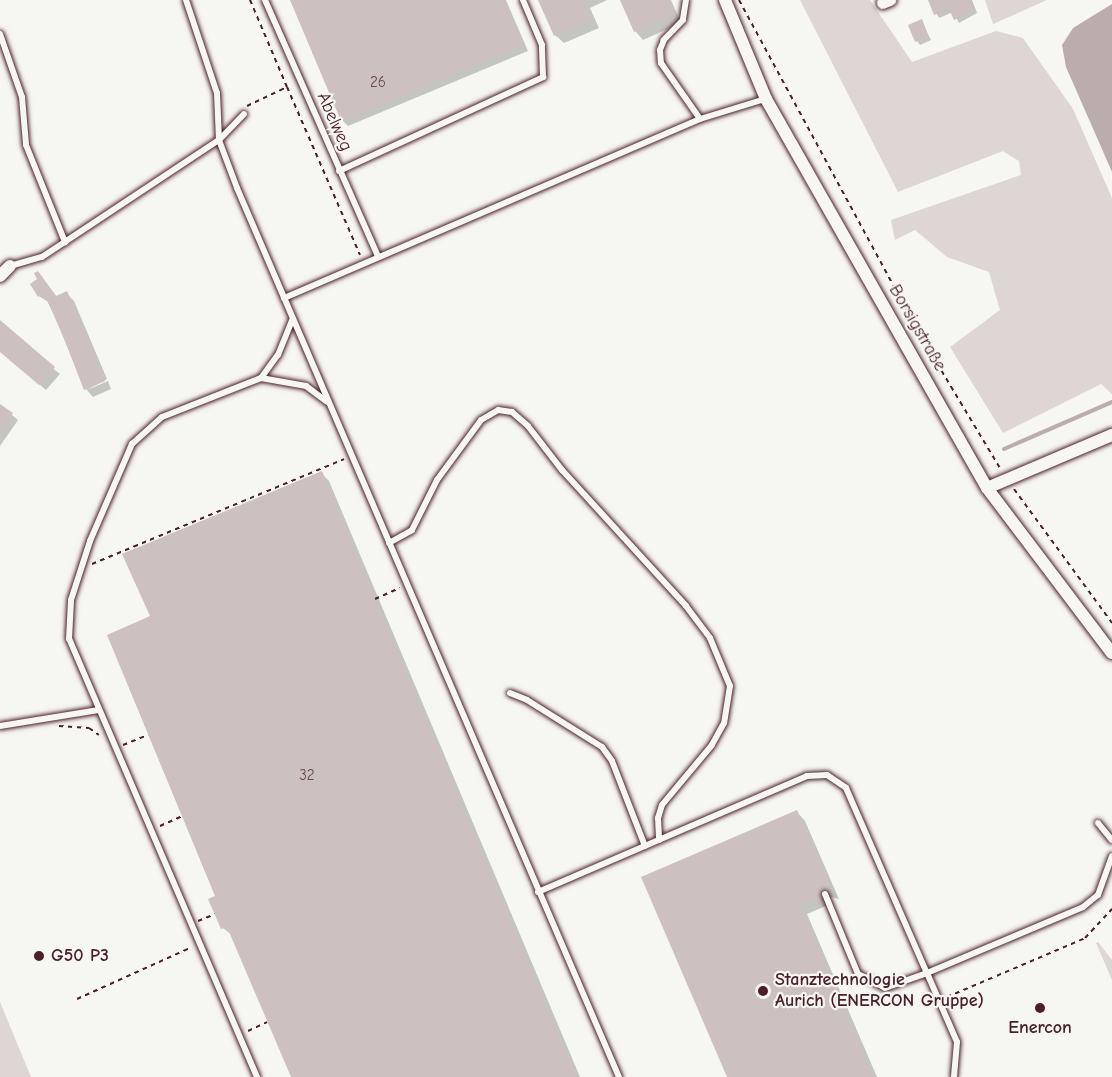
<!DOCTYPE html>
<meta charset="utf-8">
<style>
body{margin:0}
#map{position:relative;width:1112px;height:1077px;overflow:hidden;background:#f6f6f2;font-family:"Comic Neue",sans-serif}
div>[style]{position:absolute}
.green>*{inset:0;background:#ddd6d5}
.water>*{inset:0;background:#bbadae}
.shadow>*{inset:0;background:#0003}
.stream>*{height:4px;margin:-2px;padding:0 2px;transform-origin:2px;border-radius:2px;background:#bbadae}
.building>*{inset:0;background:#ccc1c0}
.path>*{height:2px;margin-top:-1px;transform-origin:0;background:repeating-linear-gradient(90deg,#4a1f2b 0 4.5px,transparent 0 9px)}
.roads{filter:drop-shadow(0 0 2px #4a1f2b) drop-shadow(0 0 2px #4a1f2b)}
.service>*{height:6px;margin:-3px;padding:0 3px;transform-origin:3px;border-radius:3px;background:#f6f6f2}
.minor>*{height:12px;margin:-6px;padding:0 6px;transform-origin:6px;border-radius:6px;background:#f6f6f2}
.dots>*{width:16px;height:16px;translate:-50% -50%;box-sizing:border-box;border:3px solid #f6f6f2;border-radius:50%}
span{translate:-50% -50%;white-space:nowrap;text-align:center;line-height:1.15;-webkit-text-stroke:4.5px #f6f6f2;paint-order:stroke}
.number-label{font-size:15px;color:#6a4850}
.number-label span{-webkit-text-stroke-width:0}
.street-label{font-size:18px;color:#4a1f2b}
.poi-label{font-size:18px;color:#4a1f2b;font-weight:700}
.left{translate:0 -50%;text-align:left}
</style>
<div id="map">
<div class="green">
<i style="clip-path:polygon(800px 0,870px 0,912px 62px,996px 31px,1023px 38px,1073px 109px,1112px 198px,1112px 394px,1101px 384px,1003px 433px,950px 347px,1000px 310px,989px 272px,947px 257px,915px 230px,895px 240px,891px 220px,1021px 175px,1019px 161px,1003px 151px,898px 192px)"></i>
<i style="clip-path:polygon(985px 0,1047px 0,993px 24px)"></i>
<i style="clip-path:polygon(1098px 942px,1112px 960px,1112px 980px,1096px 943px)"></i>
<i style="clip-path:polygon(0 1002px,31px 1077px,0 1077px)"></i>
</div>
<div class="water">
<i style="clip-path:polygon(1112px 4px,1112px 172px,1066px 67px,1062px 45px,1073px 28px)"></i>
</div>
<div class="shadow">
<i style="clip-path:polygon(292px 0,506px 0,528px 51px,348px 126px,342px 120px)"></i>
<i style="clip-path:polygon(540px 0,607px 0,590px 8px,599px 28px,564px 43px,555px 35px)"></i>
<i style="clip-path:polygon(621px 0,671px 0,681px 23px,643px 40px,635px 31px)"></i>
<i style="clip-path:polygon(930px 0,972px 0,977px 13px,959px 23px,953px 12px,939px 18px)"></i>
<i style="clip-path:polygon(921px 21px,931px 40px,920px 45px,917px 41px)"></i>
<i style="clip-path:polygon(38px 273px,57px 297px,66px 293px,74px 301px,107px 379px,87px 390px,108px 381px,111px 389px,93px 397px,86px 389px,48px 302px,39px 296px)"></i>
<i style="clip-path:polygon(0 327px,60px 374px,46px 390px,0 351px)"></i>
<i style="clip-path:polygon(0 405px,18px 420px,0 446px)"></i>
<i style="clip-path:polygon(321px 473px,329px 481px,580px 1077px,292px 1077px,233px 936px,223px 928px,152px 617px)"></i>
<i style="clip-path:polygon(797px 812px,805px 821px,839px 899px,831px 897px,828px 905px,807px 914px,877px 1077px,729px 1077px)"></i>
</div>
<div class="stream">
<i style="left:1004px;top:449px;width:118px;rotate:-23.5deg"></i>
</div>
<div class="building">
<i style="clip-path:polygon(290px 0,504px 0,523px 45px,341px 121px)"></i>
<i style="clip-path:polygon(538px 0,583px 0,591px 20px,554px 36px)"></i>
<i style="clip-path:polygon(620px 0,668px 0,674px 14px,634px 32px)"></i>
<i style="clip-path:polygon(928px 0,971px 0,975px 9px,954px 20px,949px 9px,934px 15px)"></i>
<i style="clip-path:polygon(922px 19px,929px 37px,915px 42px,908px 25px)"></i>
<i style="clip-path:polygon(38px 271px,56px 296px,67px 291px,105px 381px,84px 390px,56px 318px,43px 293px,38px 297px,30px 284px,37px 279px,34px 273px)"></i>
<i style="clip-path:polygon(0 320px,55px 367px,39px 385px,0 352px)"></i>
<i style="clip-path:polygon(0 404px,13px 413px,0 432px)"></i>
<i style="clip-path:polygon(322px 471px,373px 594px,576px 1077px,291px 1077px,227px 927px,221px 929px,208px 899px,215px 896px,107px 635px,150px 616px,122px 554px)"></i>
<i style="clip-path:polygon(797px 810px,832px 891px,822px 889px,820px 897px,800px 905px,873px 1077px,727px 1077px,641px 877px)"></i>
</div>
<div class="path">
<i style="left:739px;top:0;width:387px;rotate:61.6deg"></i>
<i style="left:923px;top:340px;width:152px;rotate:59deg"></i>
<i style="left:287px;top:87px;width:183px;rotate:66.5deg"></i>
<i style="left:247px;top:106px;width:44px;rotate:-25.4deg"></i>
<i style="left:287px;top:87px;width:95px;rotate:-113deg"></i>
<i style="left:1014px;top:489px;width:166px;rotate:53.8deg"></i>
<i style="left:92px;top:564px;width:273px;rotate:-22.6deg"></i>
<i style="left:375px;top:599px;width:27px;rotate:-24deg"></i>
<i style="left:59px;top:726px;width:30px;rotate:4deg"></i>
<i style="left:89px;top:728px;width:12px;rotate:35deg"></i>
<i style="left:123px;top:745px;width:27px;rotate:-22deg"></i>
<i style="left:160px;top:826px;width:24px;rotate:-24deg"></i>
<i style="left:198px;top:921px;width:18px;rotate:-22deg"></i>
<i style="left:947px;top:997px;width:150px;rotate:-23.1deg"></i>
<i style="left:1085px;top:938px;width:40px;rotate:-47deg"></i>
<i style="left:77px;top:999px;width:126px;rotate:-24.3deg"></i>
<i style="left:248px;top:1031px;width:21px;rotate:-25deg"></i>
</div>
<div class="roads">
<div class="service">
<i style="left:186px;top:0;width:98px;rotate:71.6deg"></i>
<i style="left:217px;top:93px;width:47px;rotate:87.6deg"></i>
<i style="left:219px;top:140px;width:51px;rotate:69.4deg"></i>
<i style="left:237px;top:188px;width:968px;rotate:66.75deg"></i>
<i style="left:265px;top:0;width:280px;rotate:66.2deg"></i>
<i style="left:686px;top:0;width:20px;rotate:99deg"></i>
<i style="left:683px;top:20px;width:28px;rotate:134deg"></i>
<i style="left:664px;top:40px;width:11px;rotate:112deg"></i>
<i style="left:660px;top:50px;width:13px;rotate:86deg"></i>
<i style="left:661px;top:63px;width:68px;rotate:55.1deg"></i>
<i style="left:0;top:34px;width:67px;rotate:70.8deg"></i>
<i style="left:22px;top:97px;width:48px;rotate:85.2deg"></i>
<i style="left:26px;top:145px;width:105px;rotate:68.1deg"></i>
<i style="left:339px;top:171px;width:225px;rotate:-24.7deg"></i>
<i style="left:543px;top:77px;width:32px;rotate:-92deg"></i>
<i style="left:542px;top:45px;width:49px;rotate:-112.9deg"></i>
<i style="left:10px;top:266px;width:33px;rotate:-16deg"></i>
<i style="left:42px;top:257px;width:212px;rotate:-33.5deg"></i>
<i style="left:219px;top:140px;width:36px;rotate:-46deg"></i>
<i style="left:284px;top:298px;width:453px;rotate:-23.3deg"></i>
<i style="left:700px;top:119px;width:68px;rotate:-17.1deg"></i>
<i style="left:261px;top:378px;width:29px;rotate:-54deg"></i>
<i style="left:278px;top:355px;width:38px;rotate:-68deg"></i>
<i style="left:389px;top:543px;width:26px;rotate:-29deg"></i>
<i style="left:412px;top:530px;width:56px;rotate:-63.4deg"></i>
<i style="left:437px;top:480px;width:74px;rotate:-53.7deg"></i>
<i style="left:481px;top:420px;width:20px;rotate:-30deg"></i>
<i style="left:498px;top:410px;width:14px;rotate:8deg"></i>
<i style="left:512px;top:412px;width:21px;rotate:41deg"></i>
<i style="left:528px;top:426px;width:56px;rotate:52.3deg"></i>
<i style="left:562px;top:470px;width:184px;rotate:47.6deg"></i>
<i style="left:686px;top:606px;width:40px;rotate:53deg"></i>
<i style="left:710px;top:638px;width:52px;rotate:67.4deg"></i>
<i style="left:730px;top:686px;width:37px;rotate:99deg"></i>
<i style="left:724px;top:723px;width:25px;rotate:119deg"></i>
<i style="left:712px;top:745px;width:78px;rotate:129.8deg"></i>
<i style="left:662px;top:805px;width:14px;rotate:107deg"></i>
<i style="left:658px;top:818px;width:22px;rotate:87deg"></i>
<i style="left:510px;top:693px;width:18px;rotate:22deg"></i>
<i style="left:527px;top:700px;width:89px;rotate:32.1deg"></i>
<i style="left:602px;top:747px;width:17px;rotate:54deg"></i>
<i style="left:612px;top:761px;width:91px;rotate:68.8deg"></i>
<i style="left:0;top:726px;width:100px;rotate:-9.2deg"></i>
<i style="left:1098px;top:823px;width:22px;rotate:51deg"></i>
<i style="left:538px;top:892px;width:293px;rotate:-23.3deg"></i>
<i style="left:807px;top:776px;width:20px;rotate:-3deg"></i>
<i style="left:827px;top:775px;width:23px;rotate:34deg"></i>
<i style="left:846px;top:788px;width:202px;rotate:66.4deg"></i>
<i style="left:927px;top:973px;width:169px;rotate:-22.9deg"></i>
<i style="left:1083px;top:907px;width:19px;rotate:-39deg"></i>
<i style="left:1098px;top:895px;width:41px;rotate:-70.3deg"></i>
<i style="left:825px;top:894px;width:87px;rotate:67.6deg"></i>
<i style="left:858px;top:974px;width:30px;rotate:27deg"></i>
<i style="left:885px;top:988px;width:45px;rotate:-19.7deg"></i>
<i style="left:927px;top:973px;width:75px;rotate:66.5deg"></i>
<i style="left:957px;top:1042px;width:35px;rotate:95deg"></i>
<i style="left:257px;top:1077px;width:477px;rotate:-113.2deg"></i>
<i style="left:69px;top:639px;width:39px;rotate:-87deg"></i>
<i style="left:71px;top:600px;width:62px;rotate:-72.1deg"></i>
<i style="left:90px;top:541px;width:106px;rotate:-66.6deg"></i>
<i style="left:132px;top:444px;width:40px;rotate:-42deg"></i>
<i style="left:162px;top:417px;width:106px;rotate:-21.5deg"></i>
<i style="left:261px;top:378px;width:46px;rotate:10.1deg"></i>
<i style="left:306px;top:386px;width:26px;rotate:37deg"></i>
</div>
<div class="minor">
<i style="left:725px;top:0;width:107px;rotate:67.5deg"></i>
<i style="left:766px;top:99px;width:447px;rotate:60.4deg"></i>
<i style="left:987px;top:488px;width:207px;rotate:52.9deg"></i>
<i style="left:883px;top:3px;width:8px;rotate:-23deg"></i>
<i style="left:0;top:276px;width:14px;rotate:-45deg"></i>
<i style="left:987px;top:488px;width:136px;rotate:-23deg"></i>
</div>
</div>
<div class="dots">
<i style="left:39px;top:956px;background:#4a1f2b"></i>
<i style="left:763px;top:991px;background:#4a1f2b"></i>
<i style="left:1040px;top:1008px;background:#4a1f2b"></i>
</div>
<div class="number-label">
<span style="left:378px;top:83px">26</span>
<span style="left:307px;top:776px">32</span>
</div>
<div class="street-label">
<span style="left:334px;top:122px;rotate:66deg">Abelweg</span>
<span style="left:917px;top:328px;rotate:60deg">Borsigstraße</span>
</div>
<div class="poi-label">
<span class="left" style="left:51px;top:956px">G50 P3</span>
<span class="left" style="left:775px;top:991px">Stanztechnologie<br>Aurich (ENERCON Gruppe)</span>
<span style="left:1040px;top:1028px">Enercon</span>
</div>
</div>
